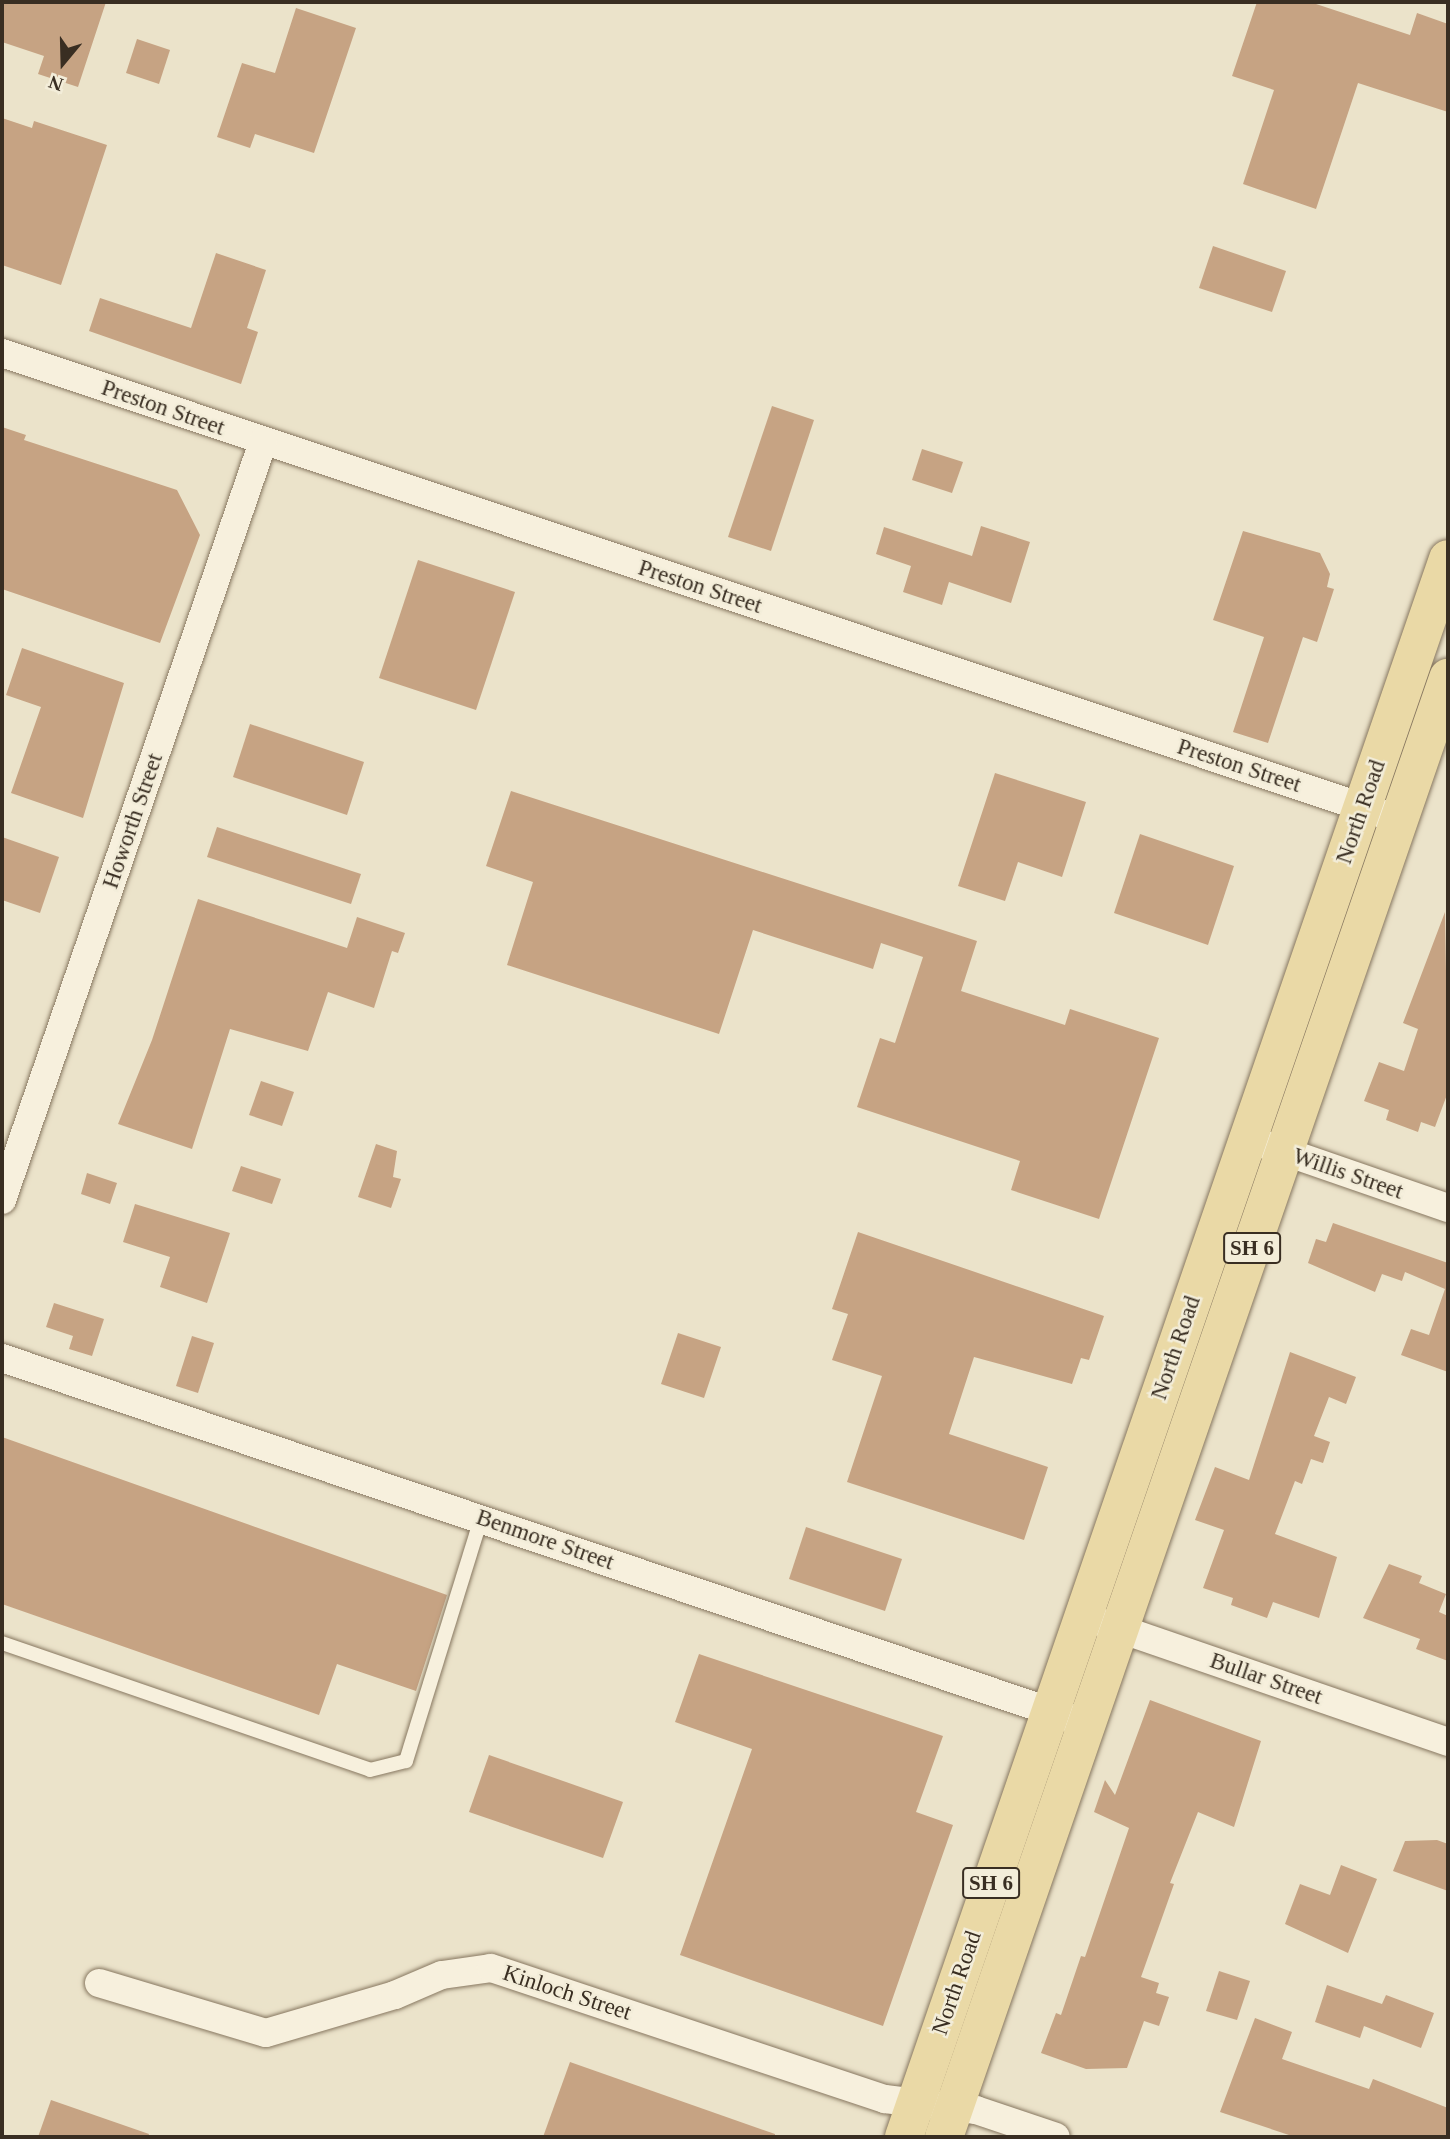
<!DOCTYPE html>
<style>
body{margin:0}
#map{position:relative;width:1450px;height:2139px;overflow:hidden;background:#ebe3ca;font-family:Georgia,serif}
div>[style]{position:absolute}
.building>*{inset:0;background:#c6a383}
.roads{filter:drop-shadow(0 0 2px #877760) drop-shadow(0 0 2px #877760)}
.service>*{height:14px;margin:-7px;padding:0 7px;transform-origin:7px;border-radius:7px;background:#f7f0dd}
.minor>*{height:28px;margin:-14px;padding:0 14px;transform-origin:14px;border-radius:14px;background:#f7f0dd}
.primary>*{height:38px;margin:-19px;padding:0 19px;transform-origin:19px;border-radius:19px;background:#ead9a6}
span{translate:-50% -50%;white-space:nowrap;text-align:center;line-height:1.15;-webkit-text-stroke:5px #f3edd9;paint-order:stroke}
.shield-label span{padding:2px 5px;background:#f3edd9;border:2px solid;border-radius:5px;-webkit-text-stroke-width:0}
.shield-label{font-size:21px;color:#392e22;font-weight:700}
.street-label{font-size:23px;color:#392e22}
.frame{position:absolute;inset:0;border:4px solid #392e22;pointer-events:none}
.north{position:absolute;left:28px;top:28px;width:70px;height:70px;-webkit-text-stroke:5px #f3edd9;paint-order:stroke;rotate:199deg;font-size:19px;font-weight:700;line-height:28px;text-align:center;color:#392e22}
.north::after{content:'';display:block;margin:auto;width:24px;height:32px;background:#392e22;clip-path:polygon(50% 0,100% 100%,50% 72%,0 100%)}
</style>
<div id="map">
<div class="building">
<i style="clip-path:polygon(2px 2px,106px 2px,78px 87px,38px 74px,44px 56px,2px 42px)"></i>
<i style="clip-path:polygon(1257px 2px,1310px 2px,1410px 35px,1417px 13px,1448px 24px,1448px 112px,1358px 83px,1316px 209px,1243px 184px,1274px 90px,1232px 76px)"></i>
<i style="clip-path:polygon(296px 8px,356px 28px,314px 153px,255px 134px,250px 148px,217px 137px,242px 63px,275px 73px)"></i>
<i style="clip-path:polygon(137px 39px,170px 50px,159px 84px,126px 73px)"></i>
<i style="clip-path:polygon(2px 118px,32px 128px,34px 121px,107px 145px,61px 285px,2px 265px)"></i>
<i style="clip-path:polygon(1213px 246px,1286px 271px,1272px 312px,1199px 288px)"></i>
<i style="clip-path:polygon(216px 253px,266px 270px,247px 328px,258px 332px,241px 384px,89px 331px,100px 298px,191px 328px)"></i>
<i style="clip-path:polygon(772px 406px,814px 420px,771px 551px,728px 537px)"></i>
<i style="clip-path:polygon(2px 427px,26px 435px,24px 440px,177px 490px,200px 535px,160px 643px,2px 589px)"></i>
<i style="clip-path:polygon(922px 449px,963px 462px,952px 493px,912px 480px)"></i>
<i style="clip-path:polygon(981px 526px,1030px 542px,1011px 603px,949px 582px,942px 605px,903px 592px,911px 566px,876px 554px,884px 527px,972px 556px)"></i>
<i style="clip-path:polygon(1243px 531px,1320px 553px,1330px 574px,1327px 587px,1334px 589px,1317px 642px,1303px 637px,1268px 743px,1233px 732px,1264px 637px,1213px 620px)"></i>
<i style="clip-path:polygon(418px 560px,515px 592px,476px 710px,379px 678px)"></i>
<i style="clip-path:polygon(22px 648px,124px 683px,83px 818px,11px 793px,41px 707px,6px 695px)"></i>
<i style="clip-path:polygon(250px 724px,364px 762px,347px 815px,233px 777px)"></i>
<i style="clip-path:polygon(995px 773px,1086px 802px,1062px 877px,1018px 862px,1005px 901px,958px 886px)"></i>
<i style="clip-path:polygon(511px 791px,977px 941px,961px 991px,1065px 1025px,1070px 1009px,1159px 1038px,1099px 1219px,1011px 1190px,1020px 1161px,857px 1107px,880px 1038px,895px 1043px,923px 957px,881px 943px,873px 969px,753px 930px,719px 1034px,507px 965px,533px 882px,486px 866px)"></i>
<i style="clip-path:polygon(217px 827px,361px 874px,351px 904px,207px 857px)"></i>
<i style="clip-path:polygon(1140px 834px,1234px 866px,1208px 945px,1114px 913px)"></i>
<i style="clip-path:polygon(2px 837px,59px 857px,40px 913px,2px 900px)"></i>
<i style="clip-path:polygon(198px 899px,347px 948px,357px 917px,405px 933px,398px 953px,392px 951px,374px 1008px,328px 992px,308px 1051px,230px 1029px,192px 1149px,118px 1124px,152px 1040px)"></i>
<i style="clip-path:polygon(1445px 912px,1448px 1092px,1435px 1127px,1421px 1122px,1418px 1132px,1386px 1120px,1389px 1110px,1364px 1101px,1379px 1062px,1404px 1071px,1418px 1029px,1403px 1023px)"></i>
<i style="clip-path:polygon(261px 1081px,294px 1092px,282px 1126px,249px 1115px)"></i>
<i style="clip-path:polygon(376px 1144px,397px 1151px,393px 1177px,401px 1179px,391px 1208px,358px 1197px)"></i>
<i style="clip-path:polygon(241px 1166px,281px 1179px,272px 1204px,232px 1191px)"></i>
<i style="clip-path:polygon(87px 1173px,117px 1183px,110px 1204px,81px 1194px)"></i>
<i style="clip-path:polygon(135px 1204px,230px 1233px,207px 1303px,160px 1287px,170px 1257px,123px 1242px)"></i>
<i style="clip-path:polygon(1333px 1223px,1448px 1263px,1448px 1372px,1401px 1355px,1411px 1329px,1429px 1335px,1445px 1289px,1405px 1272px,1402px 1281px,1382px 1274px,1375px 1292px,1308px 1263px,1316px 1239px,1326px 1242px)"></i>
<i style="clip-path:polygon(858px 1232px,1104px 1316px,1089px 1360px,1081px 1358px,1072px 1384px,974px 1357px,949px 1434px,1048px 1467px,1024px 1540px,847px 1482px,882px 1376px,832px 1360px,848px 1314px,832px 1309px)"></i>
<i style="clip-path:polygon(54px 1303px,104px 1319px,92px 1356px,69px 1349px,73px 1336px,46px 1327px)"></i>
<i style="clip-path:polygon(678px 1333px,721px 1347px,704px 1398px,661px 1384px)"></i>
<i style="clip-path:polygon(192px 1336px,214px 1343px,198px 1393px,176px 1386px)"></i>
<i style="clip-path:polygon(1290px 1352px,1356px 1377px,1346px 1404px,1329px 1397px,1314px 1436px,1330px 1442px,1323px 1463px,1311px 1459px,1302px 1484px,1295px 1481px,1275px 1534px,1337px 1557px,1319px 1618px,1273px 1602px,1267px 1618px,1231px 1605px,1233px 1598px,1203px 1588px,1224px 1530px,1195px 1520px,1215px 1467px,1249px 1480px)"></i>
<i style="clip-path:polygon(2px 1437px,447px 1595px,416px 1691px,337px 1664px,319px 1715px,2px 1604px)"></i>
<i style="clip-path:polygon(806px 1527px,902px 1559px,885px 1611px,789px 1579px)"></i>
<i style="clip-path:polygon(1389px 1564px,1422px 1576px,1419px 1583px,1446px 1594px,1439px 1612px,1448px 1616px,1448px 1661px,1416px 1649px,1420px 1639px,1363px 1618px)"></i>
<i style="clip-path:polygon(699px 1654px,943px 1736px,916px 1812px,953px 1825px,883px 2026px,680px 1955px,752px 1749px,675px 1722px)"></i>
<i style="clip-path:polygon(1150px 1700px,1261px 1741px,1234px 1827px,1198px 1812px,1170px 1883px,1174px 1884px,1141px 1977px,1159px 1983px,1156px 1993px,1169px 1997px,1159px 2026px,1144px 2021px,1127px 2068px,1086px 2069px,1041px 2053px,1056px 2013px,1061px 2015px,1081px 1956px,1085px 1957px,1129px 1828px,1094px 1812px,1105px 1780px,1115px 1795px)"></i>
<i style="clip-path:polygon(489px 1755px,623px 1802px,603px 1858px,469px 1812px)"></i>
<i style="clip-path:polygon(1437px 1840px,1448px 1844px,1448px 1891px,1393px 1871px,1405px 1841px)"></i>
<i style="clip-path:polygon(1341px 1865px,1377px 1879px,1348px 1953px,1285px 1924px,1300px 1884px,1330px 1895px)"></i>
<i style="clip-path:polygon(1219px 1971px,1250px 1981px,1237px 2020px,1206px 2011px)"></i>
<i style="clip-path:polygon(1327px 1985px,1382px 2004px,1386px 1995px,1434px 2013px,1421px 2048px,1364px 2026px,1360px 2038px,1315px 2022px)"></i>
<i style="clip-path:polygon(1255px 2018px,1292px 2032px,1282px 2059px,1369px 2089px,1373px 2079px,1448px 2108px,1448px 2137px,1295px 2137px,1220px 2112px)"></i>
<i style="clip-path:polygon(570px 2062px,775px 2134px,775px 2137px,543px 2137px)"></i>
<i style="clip-path:polygon(51px 2100px,149px 2134px,148px 2137px,38px 2137px)"></i>
</div>
<div class="roads">
<div class="service">
<i style="left:2px;top:1643px;width:389px;rotate:19deg"></i>
<i style="left:370px;top:1770px;width:37px;rotate:-14deg"></i>
<i style="left:406px;top:1761px;width:254px;rotate:-72.8deg"></i>
</div>
<div class="minor">
<i style="left:2px;top:353px;width:1453px;rotate:18.46deg"></i>
<i style="left:1266px;top:1145px;width:193px;rotate:19.1deg"></i>
<i style="left:2px;top:1200px;width:802px;rotate:-71deg"></i>
<i style="left:2px;top:1358px;width:1124px;rotate:18.63deg"></i>
<i style="left:1103px;top:1623px;width:365px;rotate:19deg"></i>
<i style="left:99px;top:1983px;width:174px;rotate:16.7deg"></i>
<i style="left:266px;top:2033px;width:134px;rotate:-16.4deg"></i>
<i style="left:395px;top:1995px;width:51px;rotate:-23.1deg"></i>
<i style="left:442px;top:1975px;width:49px;rotate:-8.1deg"></i>
<i style="left:491px;top:1968px;width:415px;rotate:18.4deg"></i>
<i style="left:885px;top:2099px;width:92px;rotate:6.9deg"></i>
<i style="left:976px;top:2110px;width:84px;rotate:18.6deg"></i>
</div>
<div class="primary">
<i style="left:904px;top:2137px;width:1669px;rotate:-70.98deg"></i>
<i style="left:944px;top:2137px;width:1544px;rotate:-70.94deg"></i>
</div>
</div>
<div class="shield-label">
<span style="left:1252px;top:1248px">SH 6</span>
<span style="left:991px;top:1883px">SH 6</span>
</div>
<div class="street-label">
<span style="left:163px;top:408px;rotate:19deg">Preston Street</span>
<span style="left:700px;top:587px;rotate:18deg">Preston Street</span>
<span style="left:1239px;top:766px;rotate:18deg">Preston Street</span>
<span style="left:1361px;top:812px;rotate:-71deg">North Road</span>
<span style="left:133px;top:821px;rotate:-71deg">Howorth Street</span>
<span style="left:1348px;top:1174px;rotate:19deg">Willis Street</span>
<span style="left:1176px;top:1348px;rotate:-71deg">North Road</span>
<span style="left:545px;top:1540px;rotate:19deg">Benmore Street</span>
<span style="left:1266px;top:1679px;rotate:19deg">Bullar Street</span>
<span style="left:957px;top:1983px;rotate:-71deg">North Road</span>
<span style="left:567px;top:1993px;rotate:18deg">Kinloch Street</span>
</div>
<div class="frame"></div>
<div class="north">N</div>
</div>
